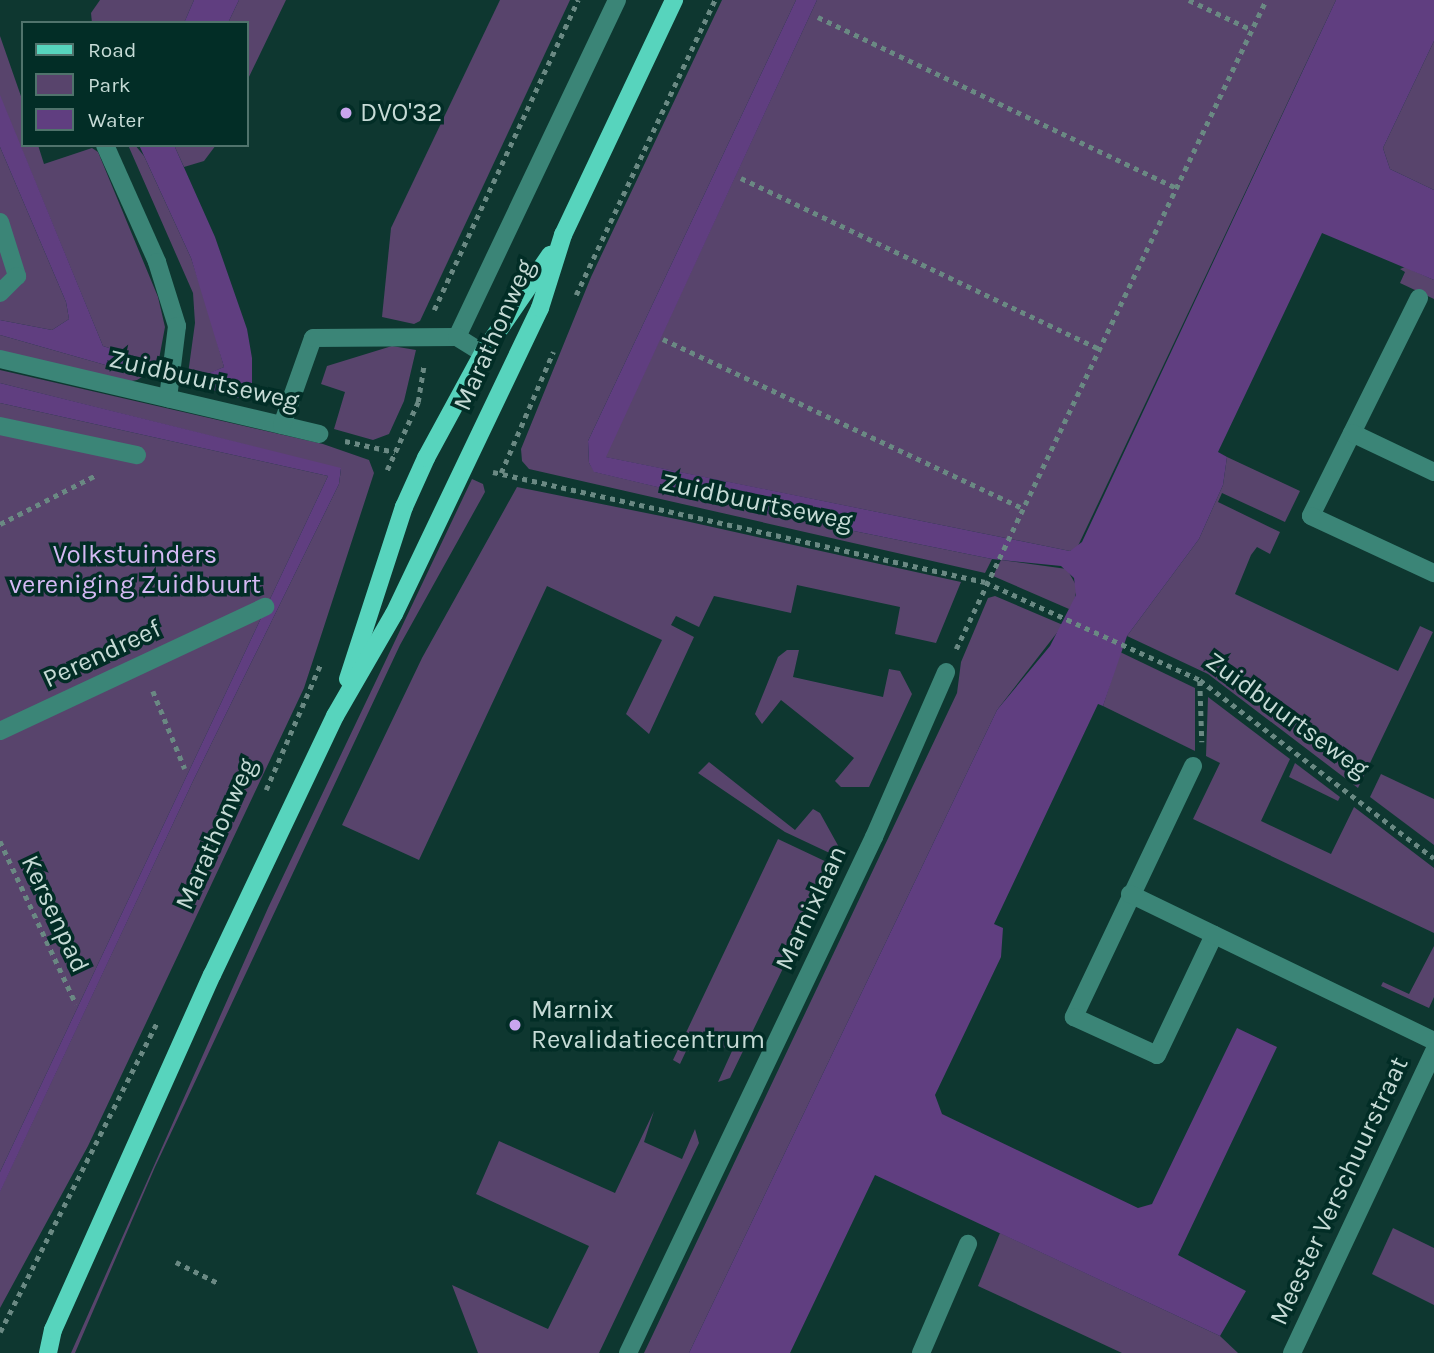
<!DOCTYPE html>
<style>
body{margin:0}
#map{position:relative;width:1434px;height:1353px;overflow:hidden;background:#0e3730;font-family:Karla,sans-serif}
div>[style]{position:absolute}
.green>*{inset:0;background:#58446c}
.water>*{inset:0;background:#603e80}
.path>*{height:4.5px;margin-top:-2.25px;transform-origin:0;background:repeating-linear-gradient(90deg,#6a8983 0 5px,transparent 0 10px)}
.minor>*{height:18px;margin:-9px;padding:0 9px;transform-origin:9px;border-radius:9px;background:#3b8577}
.major>*{height:18px;margin:-9px;padding:0 9px;transform-origin:9px;border-radius:9px;background:#57d4bd}
.dots>*{width:19px;height:19px;translate:-50% -50%;box-sizing:border-box;border:4px solid #022d26;border-radius:50%}
span{translate:-50% -50%;white-space:nowrap;text-align:center;line-height:1.15;-webkit-text-stroke:7px #022d26;paint-order:stroke}
.poi-label{font-size:26px;color:#c6dbd6}
.left{translate:0 -50%;text-align:left}
.street-label{font-size:26px;color:#c6dbd6}
.park-label{font-size:26px;color:#d4b9f3}
.legend{position:absolute;left:21px;top:21px;width:228px;height:126px;box-sizing:border-box;background:#022d26;border:2px solid #50736c;margin:0;padding:9px 12px;list-style:none;font-size:21px;color:#c6dbd6}
.legend li{display:flex;align-items:center;gap:14px;height:35px}
.legend b{width:35px;border:2px solid #50736c}
</style>
<div id="map">
<div class="green">
<i style="clip-path:polygon(100px 0,194px 0,184px 23px,92px 23px,91px 13px)"></i>
<i style="clip-path:polygon(239px 0,286px 0,247px 81px,247px 23px,228px 23px)"></i>
<i style="clip-path:polygon(500px 0,570px 0,420px 321px,414px 324px,382px 317px,391px 228px)"></i>
<i style="clip-path:polygon(722px 0,796px 0,588px 441px,589px 463px,595px 472px,775px 515px,992px 559px,985px 573px,529px 469px,522px 461px,521px 449px,591px 277px)"></i>
<i style="clip-path:polygon(817px 0,1336px 0,1077px 548px,1070px 551px,605px 457px)"></i>
<i style="clip-path:polygon(0 36px,23px 102px,23px 145px,38px 145px,44px 164px,92px 148px,98px 152px,158px 297px,165px 327px,159px 359px,154px 370px,137px 380px,126px 382px,0 355px,0 335px,130px 372px,137px 357px,103px 346px,0 97px)"></i>
<i style="clip-path:polygon(1434px 41px,1434px 190px,1390px 169px,1383px 148px)"></i>
<i style="clip-path:polygon(128px 145px,135px 145px,144px 156px,191px 258px,208px 309px,224px 367px,210px 373px,206px 379px,188px 374px,195px 323px,193px 293px)"></i>
<i style="clip-path:polygon(174px 145px,216px 145px,204px 161px,184px 167px)"></i>
<i style="clip-path:polygon(0 147px,66px 302px,69px 319px,52px 330px,0 320px)"></i>
<i style="clip-path:polygon(1405px 267px,1434px 280px,1434px 299px,1400px 283px,1405px 272px,1400px 269px)"></i>
<i style="clip-path:polygon(392px 346px,416px 350px,404px 401px,389px 434px,373px 440px,334px 429px,345px 392px,321px 384px,327px 366px)"></i>
<i style="clip-path:polygon(0 370px,323px 444px,369px 460px,374px 473px,304px 688px,88px 1146px,0 1308px,0 1191px,194px 779px,339px 484px,341px 469px,0 383px)"></i>
<i style="clip-path:polygon(0 403px,328px 476px,0 1172px)"></i>
<i style="clip-path:polygon(1227px 457px,1300px 491px,1285px 522px,1222px 493px,1218px 502px,1280px 532px,1270px 554px,1257px 547px,1251px 555px,1235px 594px,1398px 671px,1420px 626px,1433px 632px,1358px 788px,1208px 674px,1127px 636px,1199px 539px,1223px 485px)"></i>
<i style="clip-path:polygon(472px 479px,483px 484px,485px 492px,400px 645px,155px 1167px,75px 1353px,71px 1353px,268px 908px)"></i>
<i style="clip-path:polygon(517px 487px,681px 520px,961px 582px,936px 643px,895px 634px,900px 607px,797px 585px,791px 613px,714px 596px,699px 627px,676px 616px,671px 625px,694px 637px,649px 734px,626px 714px,662px 640px,547px 586px,419px 860px,342px 825px,422px 658px)"></i>
<i style="clip-path:polygon(1001px 560px,1067px 569px,1077px 587px,1074px 603px,1069px 609px,993px 576px)"></i>
<i style="clip-path:polygon(995px 596px,1063px 625px,997px 710px,689px 1353px,644px 1353px,957px 693px,961px 662px,988px 598px)"></i>
<i style="clip-path:polygon(787px 650px,799px 650px,793px 677px,883px 697px,889px 669px,900px 671px,912px 694px,869px 787px,841px 787px,835px 781px,854px 758px,781px 700px,762px 724px,755px 714px,778px 657px)"></i>
<i style="clip-path:polygon(1120px 652px,1195px 688px,1195px 751px,1103px 706px)"></i>
<i style="clip-path:polygon(1208px 697px,1290px 759px,1261px 821px,1331px 854px,1354px 807px,1434px 868px,1434px 933px,1193px 819px,1220px 763px,1206px 756px)"></i>
<i style="clip-path:polygon(709px 762px,795px 830px,813px 809px,820px 813px,840px 849px,836px 856px,785px 832px,698px 773px)"></i>
<i style="clip-path:polygon(1295px 763px,1340px 797px,1338px 801px,1289px 777px)"></i>
<i style="clip-path:polygon(1381px 774px,1434px 799px,1434px 845px,1370px 797px)"></i>
<i style="clip-path:polygon(778px 839px,831px 864px,831px 869px,730px 1078px,718px 1082px,732px 1051px,694px 1034px,680px 1064px,673px 1060px)"></i>
<i style="clip-path:polygon(1434px 946px,1434px 997px,1429px 1008px,1381px 986px,1383px 982px,1409px 994px)"></i>
<i style="clip-path:polygon(654px 1111px,644px 1142px,682px 1159px,695px 1129px,699px 1143px,599px 1353px,478px 1353px,452px 1285px,548px 1329px,589px 1246px,476px 1194px,499px 1141px,615px 1193px)"></i>
<i style="clip-path:polygon(1393px 1228px,1434px 1248px,1434px 1305px,1372px 1274px)"></i>
<i style="clip-path:polygon(1000px 1233px,1220px 1336px,1238px 1353px,1122px 1353px,978px 1286px)"></i>
</div>
<div class="water">
<i style="clip-path:polygon(194px 0,239px 0,228px 23px,184px 23px)"></i>
<i style="clip-path:polygon(796px 0,817px 0,606px 457px,1070px 551px,1082px 542px,1336px 0,1434px 0,1434px 41px,1383px 148px,1390px 169px,1434px 190px,1434px 280px,1322px 233px,1218px 452px,1227px 457px,1223px 485px,1199px 539px,1127px 636px,1103px 706px,1098px 704px,994px 924px,1003px 928px,1001px 957px,935px 1095px,942px 1114px,1138px 1208px,1152px 1204px,1237px 1028px,1277px 1047px,1178px 1255px,1246px 1291px,1220px 1336px,875px 1175px,790px 1353px,689px 1353px,997px 710px,1050px 646px,1076px 595px,1074px 578px,1061px 566px,992px 559px,775px 515px,594px 472px,589px 463px,588px 441px)"></i>
<i style="clip-path:polygon(0 95px,103px 346px,137px 357px,130px 372px,0 335px,0 320px,52px 330px,69px 319px,66px 302px,0 147px)"></i>
<i style="clip-path:polygon(139px 145px,174px 145px,215px 237px,247px 329px,252px 358px,252px 385px,238px 398px,207px 388px,209px 373px,224px 367px,191px 258px)"></i>
<i style="clip-path:polygon(0 383px,341px 468px,339px 484px,194px 779px,0 1192px,0 1172px,328px 476px,0 403px)"></i>
</div>
<div class="path">
<i style="left:1189px;top:0;width:70px;rotate:25.5deg"></i>
<i style="left:818px;top:17px;width:398px;rotate:25.5deg"></i>
<i style="left:741px;top:178px;width:398px;rotate:25.5deg"></i>
<i style="left:576px;top:295px;width:326px;rotate:-64.8deg"></i>
<i style="left:434px;top:310px;width:342px;rotate:-65.1deg"></i>
<i style="left:663px;top:339px;width:397px;rotate:25.2deg"></i>
<i style="left:345px;top:441px;width:51px;rotate:12.4deg"></i>
<i style="left:387px;top:470px;width:75px;rotate:-65.5deg"></i>
<i style="left:418px;top:402px;width:39px;rotate:-81deg"></i>
<i style="left:493px;top:472px;width:504px;rotate:12.6deg"></i>
<i style="left:985px;top:582px;width:236px;rotate:24.5deg"></i>
<i style="left:1200px;top:680px;width:294px;rotate:37.3deg"></i>
<i style="left:501px;top:473px;width:132px;rotate:-66.7deg"></i>
<i style="left:0;top:524px;width:108px;rotate:-27deg"></i>
<i style="left:956px;top:649px;width:719px;rotate:-64.47deg"></i>
<i style="left:1200px;top:681px;width:61px;rotate:88.1deg"></i>
<i style="left:153px;top:691px;width:84px;rotate:67.7deg"></i>
<i style="left:266px;top:790px;width:138px;rotate:-66.6deg"></i>
<i style="left:0;top:841px;width:180px;rotate:65deg"></i>
<i style="left:176px;top:1262px;width:47px;rotate:26.6deg"></i>
<i style="left:0;top:1332px;width:347px;rotate:-63.1deg"></i>
</div>
<div class="minor">
<i style="left:105px;top:145px;width:128px;rotate:66deg"></i>
<i style="left:157px;top:262px;width:67px;rotate:72.6deg"></i>
<i style="left:177px;top:326px;width:73px;rotate:97.1deg"></i>
<i style="left:0;top:222px;width:57px;rotate:72.5deg"></i>
<i style="left:17px;top:276px;width:24px;rotate:135deg"></i>
<i style="left:1419px;top:298px;width:243px;rotate:116.4deg"></i>
<i style="left:1311px;top:516px;width:136px;rotate:24.9deg"></i>
<i style="left:457px;top:337px;width:373px;rotate:-64.6deg"></i>
<i style="left:0;top:359px;width:328px;rotate:13.2deg"></i>
<i style="left:282px;top:425px;width:92px;rotate:-70.4deg"></i>
<i style="left:313px;top:338px;width:144px;rotate:-0.4deg"></i>
<i style="left:457px;top:337px;width:31px;rotate:32deg"></i>
<i style="left:0;top:426px;width:140px;rotate:12deg"></i>
<i style="left:1352px;top:433px;width:91px;rotate:25.4deg"></i>
<i style="left:0;top:731px;width:293px;rotate:-25.1deg"></i>
<i style="left:1193px;top:766px;width:278px;rotate:115.4deg"></i>
<i style="left:1074px;top:1017px;width:91px;rotate:24.6deg"></i>
<i style="left:1157px;top:1055px;width:133px;rotate:-64.6deg"></i>
<i style="left:1130px;top:894px;width:338px;rotate:25.8deg"></i>
<i style="left:628px;top:1353px;width:572px;rotate:-64.51deg"></i>
<i style="left:874px;top:837px;width:180px;rotate:-66.4deg"></i>
<i style="left:921px;top:1353px;width:119px;rotate:-66.7deg"></i>
<i style="left:1292px;top:1353px;width:334px;rotate:-64.8deg"></i>
</div>
<div class="major">
<i style="left:348px;top:679px;width:181px;rotate:-72deg"></i>
<i style="left:404px;top:507px;width:54px;rotate:-65.8deg"></i>
<i style="left:426px;top:458px;width:119px;rotate:-61.5deg"></i>
<i style="left:483px;top:353px;width:119px;rotate:-55.6deg"></i>
<i style="left:48px;top:1353px;width:24px;rotate:-78deg"></i>
<i style="left:53px;top:1330px;width:389px;rotate:-65.9deg"></i>
<i style="left:212px;top:975px;width:287px;rotate:-64.6deg"></i>
<i style="left:335px;top:716px;width:118px;rotate:-60deg"></i>
<i style="left:394px;top:614px;width:339px;rotate:-64.5deg"></i>
<i style="left:540px;top:308px;width:77px;rotate:-72.5deg"></i>
<i style="left:563px;top:235px;width:260px;rotate:-64.7deg"></i>
</div>
<div class="dots">
<i style="left:346px;top:113px;background:#c9a5ee"></i>
<i style="left:515px;top:1025px;background:#c9a5ee"></i>
</div>
<div class="poi-label">
<span class="left" style="left:360px;top:113px">DVO'32</span>
<span class="left" style="left:531px;top:1025px">Marnix<br>Revalidatiecentrum</span>
</div>
<div class="street-label">
<span style="left:494px;top:335px;rotate:-66deg">Marathonweg</span>
<span style="left:204px;top:380px;rotate:13deg">Zuidbuurtseweg</span>
<span style="left:757px;top:502px;rotate:12deg">Zuidbuurtseweg</span>
<span style="left:102px;top:654px;rotate:-25deg">Perendreef</span>
<span style="left:1287px;top:715px;rotate:36deg">Zuidbuurtseweg</span>
<span style="left:216px;top:834px;rotate:-66deg">Marathonweg</span>
<span style="left:811px;top:908px;rotate:-65deg">Marnixlaan</span>
<span style="left:55px;top:914px;rotate:65deg">Kersenpad</span>
<span style="left:1339px;top:1191px;rotate:-65deg">Meester Verschuurstraat</span>
</div>
<div class="park-label">
<span style="left:135px;top:570px">Volkstuinders<br>vereniging Zuidbuurt</span>
</div>
<ul class="legend">
<li><b style="height:9px;background:#57d4bd"></b>Road</li>
<li><b style="height:19px;background:#58446c"></b>Park</li>
<li><b style="height:19px;background:#603e80"></b>Water</li>
</ul>
</div>
